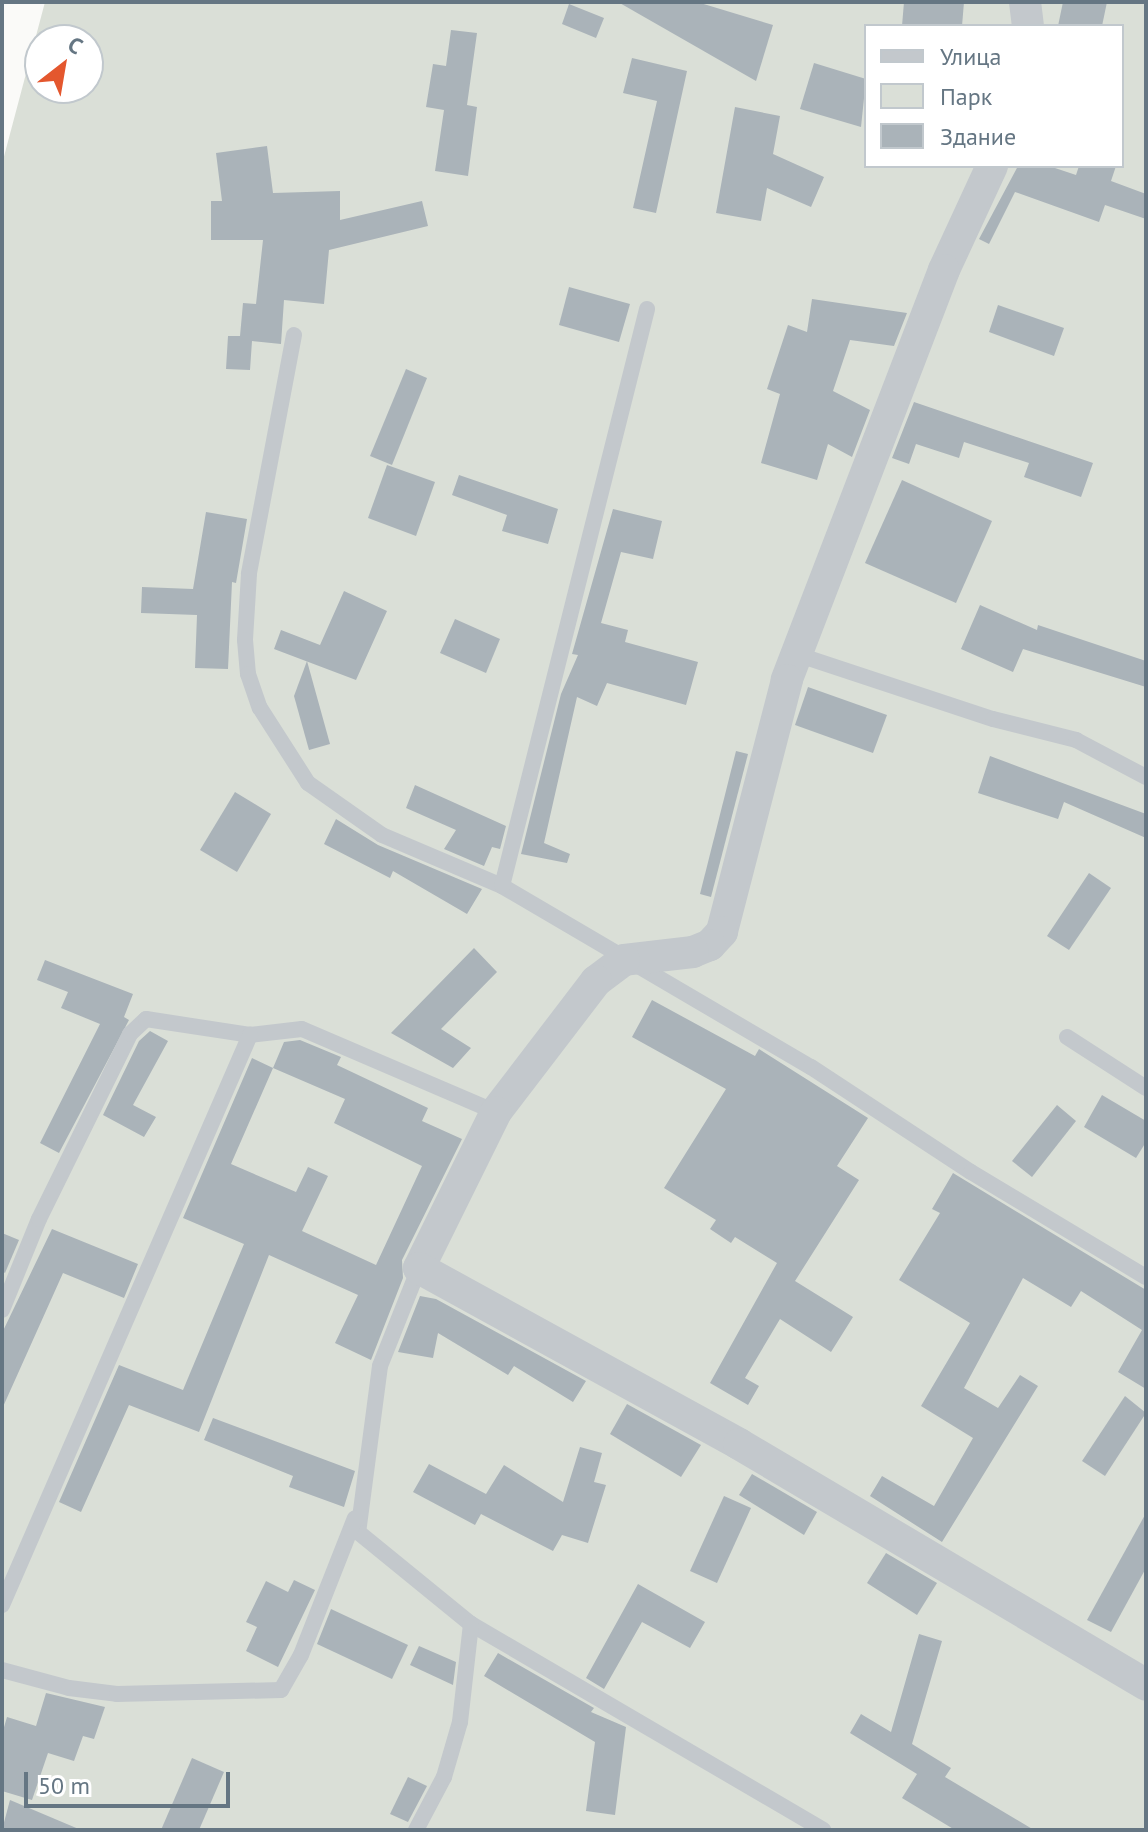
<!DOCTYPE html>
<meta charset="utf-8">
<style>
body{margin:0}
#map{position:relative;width:1148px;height:1832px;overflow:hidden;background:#fafaf8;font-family:"PT Sans",sans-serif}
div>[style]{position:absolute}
.green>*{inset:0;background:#dadfd7}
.building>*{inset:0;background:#aab3b9}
.lane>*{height:16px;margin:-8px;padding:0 8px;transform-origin:8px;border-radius:8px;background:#c3c8cc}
.street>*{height:32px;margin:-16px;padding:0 16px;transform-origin:16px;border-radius:16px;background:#c3c8cc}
span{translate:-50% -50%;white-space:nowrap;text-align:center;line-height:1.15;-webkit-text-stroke:8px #fff;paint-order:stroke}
.frame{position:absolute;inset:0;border:4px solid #657683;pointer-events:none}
.legend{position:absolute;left:864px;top:24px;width:260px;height:144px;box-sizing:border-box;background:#fff;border:2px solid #c1c8cd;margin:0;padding:10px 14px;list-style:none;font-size:24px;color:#657683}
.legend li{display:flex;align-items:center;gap:16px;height:40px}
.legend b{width:40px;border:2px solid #c1c8cd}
.north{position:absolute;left:24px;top:24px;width:80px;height:80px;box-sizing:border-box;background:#fff;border:2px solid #c1c8cd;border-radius:50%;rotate:31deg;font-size:22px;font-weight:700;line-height:32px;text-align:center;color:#657683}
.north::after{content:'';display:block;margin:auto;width:28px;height:36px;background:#e4572e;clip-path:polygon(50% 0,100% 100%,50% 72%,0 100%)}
.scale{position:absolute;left:24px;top:1772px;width:206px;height:36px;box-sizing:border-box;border:4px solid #657683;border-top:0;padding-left:10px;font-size:24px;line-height:28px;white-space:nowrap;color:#657683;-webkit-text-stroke:6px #fff;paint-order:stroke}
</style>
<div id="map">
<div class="green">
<i style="clip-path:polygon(evenodd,45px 2px,1146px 2px,1146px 1830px,2px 1830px,2px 164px,45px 2px,866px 26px,1122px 26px,1122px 166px,866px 166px,866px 26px,45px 2px,40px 40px,88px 40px,88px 88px,40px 88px,40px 40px)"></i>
</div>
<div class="building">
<i style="clip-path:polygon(618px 2px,697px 2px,773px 25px,756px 81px)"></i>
<i style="clip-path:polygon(904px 2px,964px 2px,962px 26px,902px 26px)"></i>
<i style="clip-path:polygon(1063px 2px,1107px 2px,1102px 26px,1058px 26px)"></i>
<i style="clip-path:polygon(569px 4px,604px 18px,596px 38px,562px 24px)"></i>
<i style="clip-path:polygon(451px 30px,477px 33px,467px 105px,477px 107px,468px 176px,435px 171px,444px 110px,426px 107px,433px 64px,446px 66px)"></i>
<i style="clip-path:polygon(632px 58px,687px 71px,656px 213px,633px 208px,657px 101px,623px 93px)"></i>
<i style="clip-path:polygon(814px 63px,866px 79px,861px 127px,800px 109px)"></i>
<i style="clip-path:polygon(735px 107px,780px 116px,773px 154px,824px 177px,811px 207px,767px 188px,761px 221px,716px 213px)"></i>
<i style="clip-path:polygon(267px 146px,273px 193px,340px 191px,340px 220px,422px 201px,428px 226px,329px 250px,324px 304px,284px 300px,281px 344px,252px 341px,250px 370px,226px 369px,228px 336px,240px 336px,243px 303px,256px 304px,263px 240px,211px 240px,211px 201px,222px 201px,216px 153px)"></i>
<i style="clip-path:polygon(1018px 166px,1049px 166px,1076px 175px,1079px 166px,1116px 166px,1111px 181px,1146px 194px,1146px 219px,1105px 205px,1099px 222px,1015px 192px,989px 244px,979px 239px)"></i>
<i style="clip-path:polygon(569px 287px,630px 304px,619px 342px,559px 325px)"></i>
<i style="clip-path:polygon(812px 299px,907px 313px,894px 346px,850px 340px,833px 391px,870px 410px,852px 457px,828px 444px,817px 480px,761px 463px,780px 394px,767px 389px,788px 325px,807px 332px)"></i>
<i style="clip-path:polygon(998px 305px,1064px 328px,1054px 356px,989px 332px)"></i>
<i style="clip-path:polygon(406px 369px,427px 378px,392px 465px,370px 456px)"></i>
<i style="clip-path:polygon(914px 402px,1093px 463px,1081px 497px,1024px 477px,1029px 463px,964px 442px,959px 458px,916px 444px,909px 464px,892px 458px)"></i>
<i style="clip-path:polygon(387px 465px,435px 482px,416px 536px,368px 518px)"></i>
<i style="clip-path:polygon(459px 475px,558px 509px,548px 544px,502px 531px,507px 515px,452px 495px)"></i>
<i style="clip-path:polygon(902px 480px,992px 521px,956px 603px,865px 563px)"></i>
<i style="clip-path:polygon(613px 509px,662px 521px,653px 559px,621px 552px,601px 623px,628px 630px,625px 642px,698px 662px,686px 705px,607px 683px,597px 706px,577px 697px,544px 843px,570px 854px,567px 863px,521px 854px,561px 694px,578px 655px,572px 654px)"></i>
<i style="clip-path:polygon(206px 512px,247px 519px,236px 583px,232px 582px,228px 669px,195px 668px,197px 615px,141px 613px,142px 587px,193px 589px)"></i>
<i style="clip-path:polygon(344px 591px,387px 611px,356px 680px,274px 649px,281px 630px,320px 645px)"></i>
<i style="clip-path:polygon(980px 605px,1037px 630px,1038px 625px,1146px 661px,1146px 687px,1023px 649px,1013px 672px,961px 649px)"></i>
<i style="clip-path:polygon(455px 619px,500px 639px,486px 673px,440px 653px)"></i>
<i style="clip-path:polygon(307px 661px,330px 744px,309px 750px,294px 696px)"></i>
<i style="clip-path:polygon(808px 687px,887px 715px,873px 753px,795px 725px)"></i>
<i style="clip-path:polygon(736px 751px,748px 754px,711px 897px,700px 894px)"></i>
<i style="clip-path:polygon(990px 756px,1146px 814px,1146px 838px,1064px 802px,1058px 819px,978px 793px)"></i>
<i style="clip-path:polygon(415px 785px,506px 826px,500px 849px,492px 847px,484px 866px,444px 849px,456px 830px,406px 808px)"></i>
<i style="clip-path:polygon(235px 792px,271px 814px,237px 872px,200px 850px)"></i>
<i style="clip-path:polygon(336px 819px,378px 845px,482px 889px,467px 914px,393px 871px,390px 878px,324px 844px)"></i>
<i style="clip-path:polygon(1089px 873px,1111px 888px,1069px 950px,1047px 936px)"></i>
<i style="clip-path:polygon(474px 948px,497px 972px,441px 1029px,471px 1048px,453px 1068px,391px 1033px)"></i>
<i style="clip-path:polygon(45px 960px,133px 994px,124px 1017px,129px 1020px,59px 1153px,40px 1143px,100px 1024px,61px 1008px,68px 992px,37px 980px)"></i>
<i style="clip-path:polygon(652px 1000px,755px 1056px,759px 1049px,868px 1118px,837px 1166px,859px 1180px,795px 1281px,853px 1317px,831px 1352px,780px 1319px,745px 1378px,759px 1386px,748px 1405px,710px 1383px,777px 1263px,735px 1237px,731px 1243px,710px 1229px,716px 1220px,664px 1188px,726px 1089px,632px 1037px)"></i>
<i style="clip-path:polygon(150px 1031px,168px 1041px,133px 1105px,156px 1117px,144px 1137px,103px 1115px,139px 1041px)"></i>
<i style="clip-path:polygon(evenodd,300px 1040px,341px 1057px,337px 1065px,428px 1108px,422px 1121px,462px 1139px,402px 1260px,403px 1278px,371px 1360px,335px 1343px,358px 1295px,269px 1255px,199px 1432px,129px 1405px,81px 1512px,59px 1502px,119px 1365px,183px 1390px,244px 1244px,183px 1218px,252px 1058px,273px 1068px,284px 1042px,300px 1040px,273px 1068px,345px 1099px,334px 1123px,422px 1166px,376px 1265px,302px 1231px,328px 1176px,308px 1167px,296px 1192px,231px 1164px,273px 1068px)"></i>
<i style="clip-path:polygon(1102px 1095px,1146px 1121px,1146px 1142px,1136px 1158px,1084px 1127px)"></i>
<i style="clip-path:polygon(1057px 1105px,1076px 1121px,1032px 1177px,1012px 1161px)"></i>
<i style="clip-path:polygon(953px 1173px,1146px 1290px,1146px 1389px,1118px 1372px,1142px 1330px,1081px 1291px,1071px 1307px,1023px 1278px,964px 1388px,998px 1408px,1020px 1375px,1038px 1386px,942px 1542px,870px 1496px,882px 1476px,934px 1506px,973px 1438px,921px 1406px,970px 1323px,899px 1280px,940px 1213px,932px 1209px)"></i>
<i style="clip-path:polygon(52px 1229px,138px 1264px,124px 1298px,63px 1273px,2px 1409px,2px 1333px)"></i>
<i style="clip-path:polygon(2px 1233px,19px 1240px,5px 1273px,2px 1271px)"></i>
<i style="clip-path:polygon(420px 1296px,436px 1299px,586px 1381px,573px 1402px,514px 1366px,508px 1375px,438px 1333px,433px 1358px,398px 1352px)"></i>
<i style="clip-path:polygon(1125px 1396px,1146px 1413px,1105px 1476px,1082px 1461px)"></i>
<i style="clip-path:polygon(627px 1404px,701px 1445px,681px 1477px,610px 1434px)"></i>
<i style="clip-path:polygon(213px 1418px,355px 1471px,344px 1507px,289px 1487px,293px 1476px,204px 1440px)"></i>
<i style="clip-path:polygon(580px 1447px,602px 1453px,594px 1482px,606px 1485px,588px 1543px,562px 1535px,553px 1551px,481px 1514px,475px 1525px,413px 1492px,429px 1464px,486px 1494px,504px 1465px,563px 1502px)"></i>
<i style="clip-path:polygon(752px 1474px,817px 1512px,804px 1535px,739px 1495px)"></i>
<i style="clip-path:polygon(724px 1496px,751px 1508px,717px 1583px,690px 1571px)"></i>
<i style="clip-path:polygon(1146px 1513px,1146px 1568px,1111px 1632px,1087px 1620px)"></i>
<i style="clip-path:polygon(886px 1553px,937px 1583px,917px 1615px,867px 1583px)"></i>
<i style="clip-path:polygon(294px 1580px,315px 1590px,278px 1667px,246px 1651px,257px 1627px,246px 1622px,266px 1581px,288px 1592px)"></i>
<i style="clip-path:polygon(638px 1584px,705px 1622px,690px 1648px,642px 1622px,604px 1689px,586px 1678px)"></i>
<i style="clip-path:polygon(331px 1609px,408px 1645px,392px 1679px,317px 1644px)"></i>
<i style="clip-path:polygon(919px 1634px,942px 1641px,912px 1744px,951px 1768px,945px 1777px,1034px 1830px,955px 1830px,902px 1798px,917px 1774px,850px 1733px,861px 1714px,891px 1732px)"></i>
<i style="clip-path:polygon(419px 1646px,456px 1662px,453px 1685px,410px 1665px)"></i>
<i style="clip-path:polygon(498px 1653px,594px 1708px,591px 1712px,626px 1727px,615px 1815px,586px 1811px,595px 1742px,484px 1676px)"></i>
<i style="clip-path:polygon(46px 1693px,105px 1707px,94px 1739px,83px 1736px,74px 1761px,48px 1753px,32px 1800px,2px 1791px,2px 1734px,7px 1717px,36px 1726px)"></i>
<i style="clip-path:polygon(192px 1758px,224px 1772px,199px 1830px,161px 1830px)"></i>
<i style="clip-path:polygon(408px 1777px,427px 1786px,408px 1822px,390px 1814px)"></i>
<i style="clip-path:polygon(10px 1800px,81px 1830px,2px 1830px)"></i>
</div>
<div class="lane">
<i style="left:294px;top:335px;width:243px;rotate:100.7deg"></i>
<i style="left:249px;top:574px;width:66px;rotate:93.5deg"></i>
<i style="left:245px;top:640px;width:34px;rotate:85deg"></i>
<i style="left:248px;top:674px;width:36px;rotate:71deg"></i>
<i style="left:260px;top:708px;width:89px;rotate:57.4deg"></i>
<i style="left:308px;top:783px;width:90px;rotate:35.1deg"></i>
<i style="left:382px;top:835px;width:130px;rotate:23deg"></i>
<i style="left:502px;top:886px;width:358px;rotate:30.4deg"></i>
<i style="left:811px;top:1067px;width:191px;rotate:33.3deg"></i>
<i style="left:971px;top:1172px;width:204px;rotate:31deg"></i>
<i style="left:796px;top:654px;width:207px;rotate:18.3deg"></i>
<i style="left:993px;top:719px;width:86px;rotate:14.2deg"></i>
<i style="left:1076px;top:740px;width:79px;rotate:27.9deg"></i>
<i style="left:502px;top:886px;width:595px;rotate:-75.89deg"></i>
<i style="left:1067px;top:1037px;width:94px;rotate:32.8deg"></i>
<i style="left:419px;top:1268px;width:105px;rotate:111.7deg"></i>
<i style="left:380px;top:1366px;width:167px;rotate:97.5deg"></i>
<i style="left:358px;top:1532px;width:146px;rotate:39.2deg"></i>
<i style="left:471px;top:1624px;width:408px;rotate:30.3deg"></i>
<i style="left:2px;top:1310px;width:98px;rotate:-67.9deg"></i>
<i style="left:39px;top:1219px;width:206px;rotate:-63.8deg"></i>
<i style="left:130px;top:1034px;width:22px;rotate:-43deg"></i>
<i style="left:146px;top:1019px;width:105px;rotate:8.7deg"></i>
<i style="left:250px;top:1035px;width:52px;rotate:-6.6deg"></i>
<i style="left:302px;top:1029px;width:211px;rotate:23.2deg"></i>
<i style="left:2px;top:1605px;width:622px;rotate:-66.49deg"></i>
<i style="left:2px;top:1670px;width:69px;rotate:15deg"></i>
<i style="left:69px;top:1688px;width:48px;rotate:7.1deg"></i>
<i style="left:117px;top:1694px;width:164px;rotate:-1.4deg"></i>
<i style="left:281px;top:1690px;width:40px;rotate:-60.3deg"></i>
<i style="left:301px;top:1655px;width:147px;rotate:-68.5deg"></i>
<i style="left:416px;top:1830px;width:60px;rotate:-62.2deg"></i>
<i style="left:444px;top:1777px;width:57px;rotate:-73.8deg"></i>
<i style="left:460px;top:1722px;width:99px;rotate:-83.6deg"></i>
</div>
<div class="street">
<i style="left:1025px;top:2px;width:24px;rotate:83deg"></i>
<i style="left:992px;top:166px;width:115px;rotate:114.8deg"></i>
<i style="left:944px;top:270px;width:439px;rotate:111deg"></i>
<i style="left:787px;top:680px;width:260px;rotate:104.5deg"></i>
<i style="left:722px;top:932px;width:18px;rotate:133deg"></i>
<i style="left:710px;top:945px;width:18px;rotate:158deg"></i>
<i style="left:693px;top:952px;width:69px;rotate:173.4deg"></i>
<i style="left:624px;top:960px;width:35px;rotate:143deg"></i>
<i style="left:596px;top:981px;width:165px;rotate:127.4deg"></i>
<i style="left:496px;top:1112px;width:174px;rotate:116.3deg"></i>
<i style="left:419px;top:1268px;width:365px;rotate:28.8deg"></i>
<i style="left:739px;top:1444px;width:473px;rotate:30.6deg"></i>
</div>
<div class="frame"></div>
<ul class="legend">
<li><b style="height:10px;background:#c3c8cc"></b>Улица</li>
<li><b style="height:22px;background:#dadfd7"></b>Парк</li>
<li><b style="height:22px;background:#aab3b9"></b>Здание</li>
</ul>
<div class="north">С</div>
<div class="scale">50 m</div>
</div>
